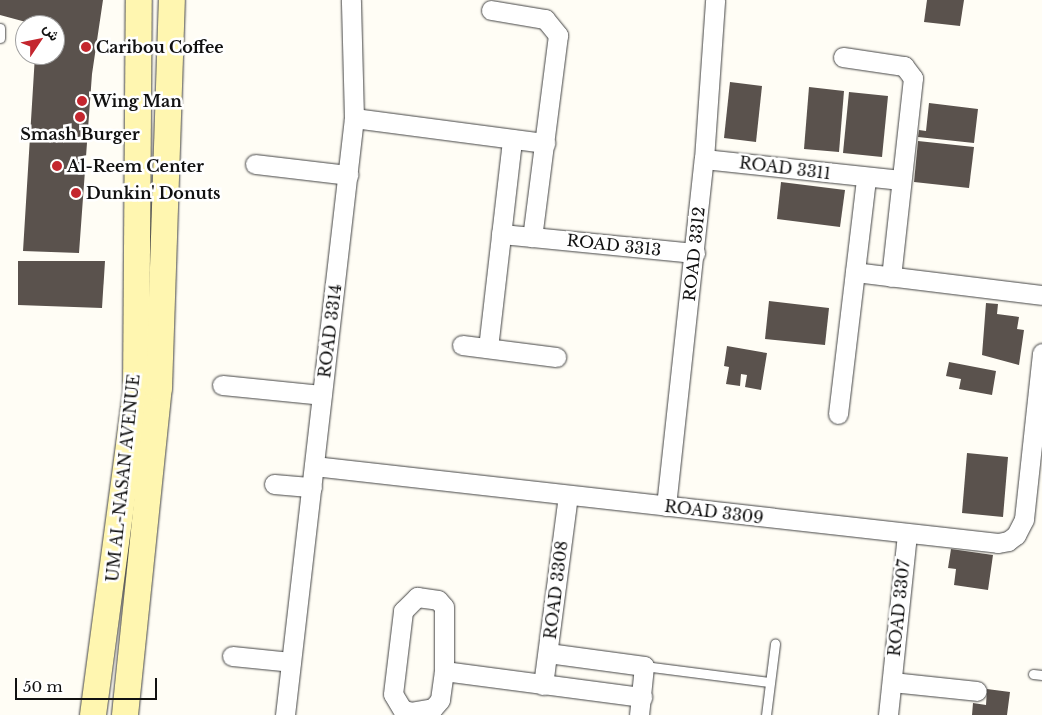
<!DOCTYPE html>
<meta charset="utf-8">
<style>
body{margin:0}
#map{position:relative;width:1042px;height:715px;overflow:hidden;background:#fffdf5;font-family:"Libre Baskerville",Vazirmatn,serif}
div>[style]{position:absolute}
.building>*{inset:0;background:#5a524d}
.roads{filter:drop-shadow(0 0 1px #444) drop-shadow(0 0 1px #444)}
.service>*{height:9px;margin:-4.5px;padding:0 4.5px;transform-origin:4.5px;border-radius:4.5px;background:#fff}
.minor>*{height:19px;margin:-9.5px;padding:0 9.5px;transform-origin:9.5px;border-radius:9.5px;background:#fff}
.secondary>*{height:26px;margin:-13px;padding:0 13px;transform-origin:13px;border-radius:13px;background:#fff6b0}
.dots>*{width:14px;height:14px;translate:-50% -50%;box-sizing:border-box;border:2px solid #fff;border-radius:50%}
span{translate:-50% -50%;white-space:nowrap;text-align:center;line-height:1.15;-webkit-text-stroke:5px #fff;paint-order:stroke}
.poi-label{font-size:16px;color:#111;font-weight:700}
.left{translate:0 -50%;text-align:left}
.street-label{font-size:16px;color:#111}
.north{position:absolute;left:15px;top:15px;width:50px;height:50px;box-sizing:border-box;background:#fff;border:1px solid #a0a0a0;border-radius:50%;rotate:56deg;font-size:14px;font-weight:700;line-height:20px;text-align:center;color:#111}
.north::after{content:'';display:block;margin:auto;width:18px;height:22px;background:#c4262e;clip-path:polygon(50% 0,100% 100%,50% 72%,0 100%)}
.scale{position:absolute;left:15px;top:678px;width:142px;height:22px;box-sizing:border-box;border:2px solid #111;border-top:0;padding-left:6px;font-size:15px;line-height:18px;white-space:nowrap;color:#111;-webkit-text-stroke:4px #fff;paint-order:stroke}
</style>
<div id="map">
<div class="building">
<i style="clip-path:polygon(0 0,103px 0,92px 74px,79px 253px,23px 251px,35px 55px,55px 55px,55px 25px,37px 25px,0 15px)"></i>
<i style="clip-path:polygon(927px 0,964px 0,960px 26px,924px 22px)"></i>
<i style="clip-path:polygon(730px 82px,762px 86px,756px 142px,724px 138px)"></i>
<i style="clip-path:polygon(809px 87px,844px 91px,839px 152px,804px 149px)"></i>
<i style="clip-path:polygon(849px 92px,888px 96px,882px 157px,843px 153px)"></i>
<i style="clip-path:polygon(929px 103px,978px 109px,974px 143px,918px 137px,919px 130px,926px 131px)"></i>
<i style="clip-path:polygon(918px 141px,974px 147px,969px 188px,914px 182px)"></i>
<i style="clip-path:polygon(781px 182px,845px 190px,840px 227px,777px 219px)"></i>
<i style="clip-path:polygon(18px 261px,105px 261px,102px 308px,18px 305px)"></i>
<i style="clip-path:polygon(769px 301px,829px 308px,825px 345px,765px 339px)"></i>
<i style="clip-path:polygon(986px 303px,998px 304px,997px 314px,1019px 317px,1017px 329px,1024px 330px,1019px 365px,982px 355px)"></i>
<i style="clip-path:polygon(727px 346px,767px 353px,761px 390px,745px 387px,747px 375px,741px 374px,740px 386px,726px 384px,729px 367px,724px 366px)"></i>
<i style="clip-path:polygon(949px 362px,996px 371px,992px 395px,959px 389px,961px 379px,946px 376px)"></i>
<i style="clip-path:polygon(967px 453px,1008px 457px,1003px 517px,962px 513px)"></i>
<i style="clip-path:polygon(951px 549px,993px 555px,988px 590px,954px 585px,956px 569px,948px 568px)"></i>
<i style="clip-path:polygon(987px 689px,1010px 692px,1007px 715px,972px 715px,973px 703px,986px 705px)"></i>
</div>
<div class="roads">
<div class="service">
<i style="left:0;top:28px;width:10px;rotate:90deg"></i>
<i style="left:644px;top:666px;width:126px;rotate:7.3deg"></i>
<i style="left:1033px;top:674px;width:9px;rotate:6deg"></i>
<i style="left:766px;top:715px;width:72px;rotate:-82.8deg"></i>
</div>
<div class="minor">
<i style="left:491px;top:10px;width:55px;rotate:9.5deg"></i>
<i style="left:545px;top:19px;width:21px;rotate:51deg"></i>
<i style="left:558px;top:35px;width:204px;rotate:97.3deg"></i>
<i style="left:843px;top:57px;width:62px;rotate:8.4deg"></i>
<i style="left:904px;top:66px;width:15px;rotate:53deg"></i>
<i style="left:913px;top:78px;width:200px;rotate:96.3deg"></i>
<i style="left:354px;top:118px;width:193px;rotate:7.5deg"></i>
<i style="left:704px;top:159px;width:198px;rotate:6.1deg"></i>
<i style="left:255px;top:164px;width:94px;rotate:6.7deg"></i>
<i style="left:501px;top:234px;width:195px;rotate:5.6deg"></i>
<i style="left:855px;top:272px;width:188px;rotate:7deg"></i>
<i style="left:462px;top:345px;width:95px;rotate:7.3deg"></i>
<i style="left:488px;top:348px;width:210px;rotate:-83.4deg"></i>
<i style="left:222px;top:385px;width:100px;rotate:5.7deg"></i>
<i style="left:838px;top:414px;width:238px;rotate:-83.2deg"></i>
<i style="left:314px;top:466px;width:688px;rotate:6.42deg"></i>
<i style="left:998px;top:543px;width:10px;rotate:-11deg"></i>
<i style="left:1008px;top:541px;width:10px;rotate:-37deg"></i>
<i style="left:1016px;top:535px;width:18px;rotate:-63deg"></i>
<i style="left:1024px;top:519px;width:167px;rotate:-83.8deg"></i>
<i style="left:274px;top:484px;width:38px;rotate:5deg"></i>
<i style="left:666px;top:506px;width:349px;rotate:-83.8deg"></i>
<i style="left:704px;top:159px;width:159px;rotate:-86deg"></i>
<i style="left:417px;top:597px;width:21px;rotate:8deg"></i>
<i style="left:438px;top:600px;width:9px;rotate:49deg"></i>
<i style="left:444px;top:607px;width:64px;rotate:90deg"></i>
<i style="left:444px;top:671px;width:29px;rotate:98deg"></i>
<i style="left:440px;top:700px;width:11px;rotate:131deg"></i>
<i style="left:433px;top:708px;width:22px;rotate:170deg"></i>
<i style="left:411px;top:712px;width:9px;rotate:-162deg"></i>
<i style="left:402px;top:709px;width:17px;rotate:-121deg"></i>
<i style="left:393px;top:694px;width:84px;rotate:-83.1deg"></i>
<i style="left:403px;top:611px;width:20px;rotate:-45deg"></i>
<i style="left:548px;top:653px;width:97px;rotate:7.7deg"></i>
<i style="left:644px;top:666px;width:49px;rotate:95.8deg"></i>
<i style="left:232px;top:656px;width:59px;rotate:5.8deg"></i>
<i style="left:444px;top:671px;width:200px;rotate:7.5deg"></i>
<i style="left:892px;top:682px;width:85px;rotate:6deg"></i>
<i style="left:543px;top:685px;width:191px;rotate:-82.5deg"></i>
<i style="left:285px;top:715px;width:601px;rotate:-83.41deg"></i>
<i style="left:354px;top:118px;width:118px;rotate:-91.5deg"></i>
<i style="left:888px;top:715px;width:182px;rotate:-84deg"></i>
</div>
<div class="secondary">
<i style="left:93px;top:715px;width:325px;rotate:-82.4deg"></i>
<i style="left:136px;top:393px;width:393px;rotate:-89.6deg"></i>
<i style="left:125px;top:715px;width:329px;rotate:-84.1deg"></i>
<i style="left:159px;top:388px;width:388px;rotate:-88.1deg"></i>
</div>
</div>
<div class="dots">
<i style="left:86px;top:47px;background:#c4262e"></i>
<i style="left:82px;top:101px;background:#c4262e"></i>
<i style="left:80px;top:117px;background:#c4262e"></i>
<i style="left:57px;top:166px;background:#c4262e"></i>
<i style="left:76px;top:193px;background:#c4262e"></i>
</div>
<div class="poi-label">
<span class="left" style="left:96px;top:47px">Caribou Coffee</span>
<span class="left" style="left:92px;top:101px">Wing Man</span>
<span style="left:80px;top:134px">Smash Burger</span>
<span class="left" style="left:67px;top:166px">Al-Reem Center</span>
<span class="left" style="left:86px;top:193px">Dunkin' Donuts</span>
</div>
<div class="street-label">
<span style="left:785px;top:168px;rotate:7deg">ROAD 3311</span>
<span style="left:614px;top:245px;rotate:6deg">ROAD 3313</span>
<span style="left:694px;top:254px;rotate:-84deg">ROAD 3312</span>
<span style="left:330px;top:331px;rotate:-83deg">ROAD 3314</span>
<span style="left:123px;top:478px;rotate:-84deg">UM AL-NASAN AVENUE</span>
<span style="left:714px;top:512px;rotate:7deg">ROAD 3309</span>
<span style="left:556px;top:590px;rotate:-83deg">ROAD 3308</span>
<span style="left:899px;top:608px;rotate:-84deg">ROAD 3307</span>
</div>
<div class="north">ش</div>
<div class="scale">50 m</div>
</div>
